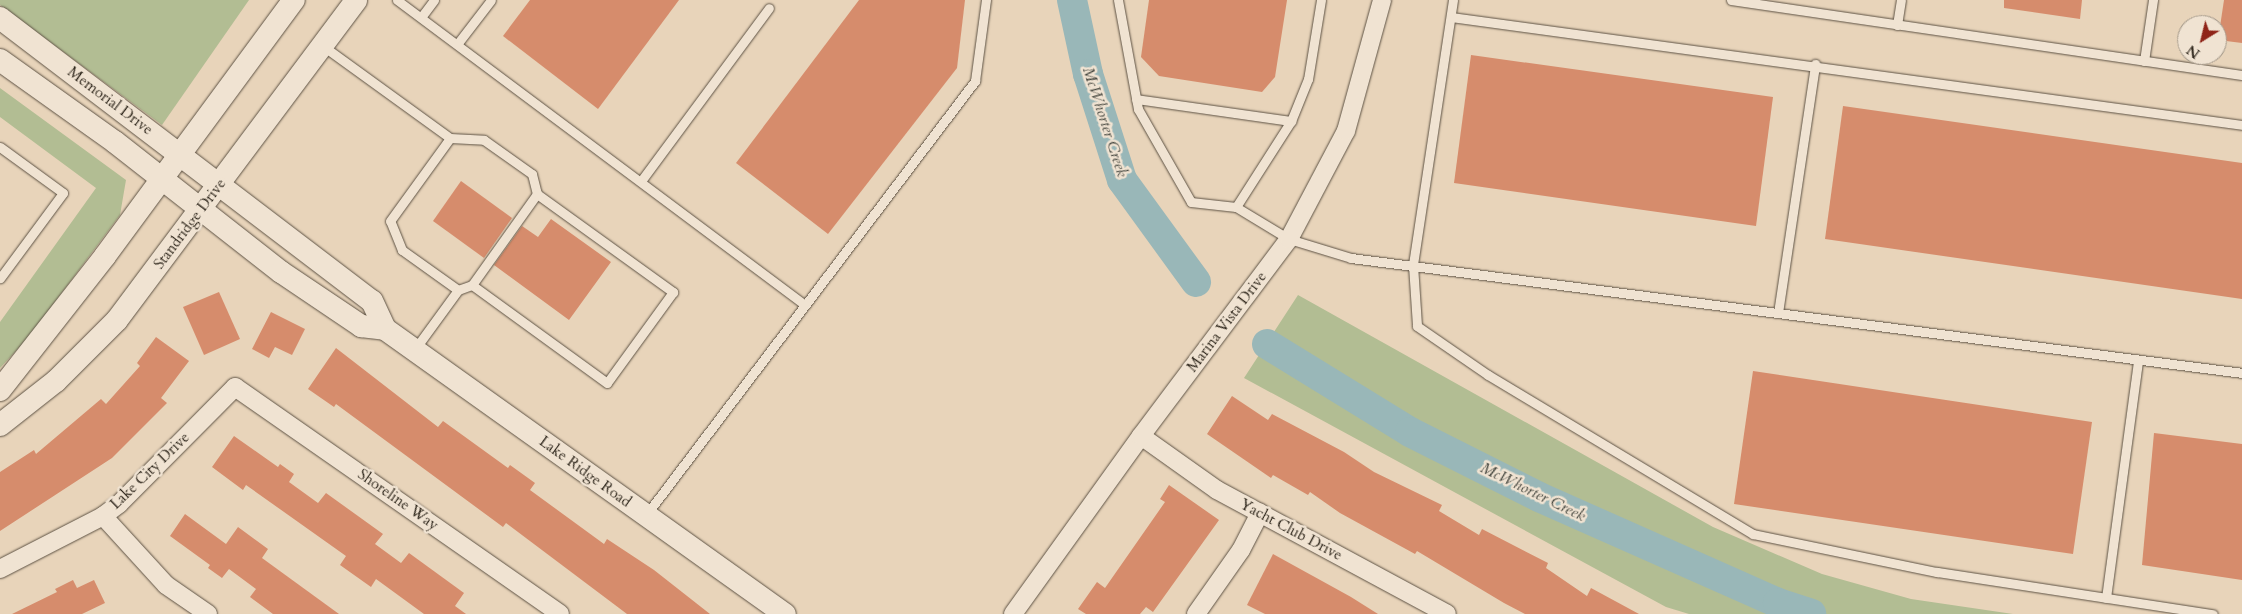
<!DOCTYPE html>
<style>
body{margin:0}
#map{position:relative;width:2242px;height:614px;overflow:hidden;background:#e8d4ba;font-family:Cardo,serif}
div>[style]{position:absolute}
.green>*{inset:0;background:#b2bd93}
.river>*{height:30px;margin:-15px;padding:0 15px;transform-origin:15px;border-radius:15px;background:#99b7b8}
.building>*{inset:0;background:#d68c6c}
.roads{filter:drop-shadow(0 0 1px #5d5244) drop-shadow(0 0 1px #5d5244)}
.service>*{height:9px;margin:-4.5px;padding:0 4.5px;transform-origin:4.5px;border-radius:4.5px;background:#f0e3d2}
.minor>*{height:18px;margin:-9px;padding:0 9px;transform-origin:9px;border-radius:9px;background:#f0e3d2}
.tertiary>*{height:22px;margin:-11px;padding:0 11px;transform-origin:11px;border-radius:11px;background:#f0e3d2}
span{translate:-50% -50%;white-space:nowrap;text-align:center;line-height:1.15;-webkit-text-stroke:5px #f0e3d2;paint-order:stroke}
.street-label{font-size:15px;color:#2f271c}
.water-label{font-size:16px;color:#4a4b43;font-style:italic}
.north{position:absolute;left:2177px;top:15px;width:50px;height:50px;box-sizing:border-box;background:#f0e3d2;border:1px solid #a39889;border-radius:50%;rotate:216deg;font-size:14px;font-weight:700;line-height:20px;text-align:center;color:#2f271c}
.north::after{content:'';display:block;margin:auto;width:18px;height:22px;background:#8f2418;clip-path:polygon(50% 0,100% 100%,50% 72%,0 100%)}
</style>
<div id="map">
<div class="green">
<i style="clip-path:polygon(0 0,249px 0,162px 125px,0 5px)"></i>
<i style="clip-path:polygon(0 88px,126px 180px,120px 215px,28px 338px,0 368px,0 322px,96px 188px,0 117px)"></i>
<i style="clip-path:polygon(1298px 295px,1713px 527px,1822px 574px,1911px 599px,2013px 614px,1689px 614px,1666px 607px,1244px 378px)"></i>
</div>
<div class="river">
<i style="left:1072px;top:0;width:76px;rotate:77.8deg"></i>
<i style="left:1088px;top:74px;width:111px;rotate:72.2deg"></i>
<i style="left:1122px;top:180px;width:126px;rotate:54deg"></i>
<i style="left:1267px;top:344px;width:168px;rotate:31.6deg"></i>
<i style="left:1410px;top:432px;width:144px;rotate:26.7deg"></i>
<i style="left:1539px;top:497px;width:261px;rotate:23.9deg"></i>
<i style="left:1778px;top:603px;width:35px;rotate:18deg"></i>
</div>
<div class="building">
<i style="clip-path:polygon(530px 0,679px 0,598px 109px,503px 36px)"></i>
<i style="clip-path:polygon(859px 0,965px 0,957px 68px,828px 234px,736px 163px)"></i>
<i style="clip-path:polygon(1149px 0,1287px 0,1275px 77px,1262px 92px,1159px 76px,1141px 57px)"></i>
<i style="clip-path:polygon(2004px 0,2082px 0,2080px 19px,2004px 8px)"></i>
<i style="clip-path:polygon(2224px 0,2242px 0,2242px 43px,2218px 40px)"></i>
<i style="clip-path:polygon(1471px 55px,1773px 97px,1756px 226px,1454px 183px)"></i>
<i style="clip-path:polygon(1843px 106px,2242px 163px,2242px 299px,1825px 239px)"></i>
<i style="clip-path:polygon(461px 181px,512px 218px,484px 258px,433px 221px)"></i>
<i style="clip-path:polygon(551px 219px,611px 262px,569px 320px,494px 265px,522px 226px,538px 237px)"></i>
<i style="clip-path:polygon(219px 292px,240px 339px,204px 355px,183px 307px)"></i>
<i style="clip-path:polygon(271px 312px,305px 329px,292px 355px,275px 347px,269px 358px,252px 349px)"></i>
<i style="clip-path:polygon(156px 337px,189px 361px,161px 398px,167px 403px,112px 458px,0 531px,0 472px,34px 450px,36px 454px,101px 399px,106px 404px,140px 366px,137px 363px)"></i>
<i style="clip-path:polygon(336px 348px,438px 427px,443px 421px,508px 468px,510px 465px,535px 483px,530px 490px,604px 544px,607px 539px,654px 570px,710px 614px,627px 614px,506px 523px,503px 527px,336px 404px,334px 407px,308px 389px)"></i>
<i style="clip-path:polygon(1753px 371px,2092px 422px,2073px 554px,1734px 504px)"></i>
<i style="clip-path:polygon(1232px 396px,1268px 420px,1272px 414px,1344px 452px,1374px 472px,1442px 505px,1439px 511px,1479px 535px,1482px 529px,1548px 563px,1546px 568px,1587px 596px,1591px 588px,1639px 614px,1525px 614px,1504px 603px,1417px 551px,1415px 554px,1340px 513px,1310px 492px,1308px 495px,1273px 475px,1271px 478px,1207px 434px)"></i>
<i style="clip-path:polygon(2154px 433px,2242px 444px,2242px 580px,2142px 565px)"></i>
<i style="clip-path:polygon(234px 436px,278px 467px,280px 464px,294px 474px,289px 482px,318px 503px,326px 493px,383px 534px,375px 544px,401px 563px,409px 553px,464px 593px,455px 606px,466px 614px,424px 614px,376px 579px,371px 587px,340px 565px,346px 556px,246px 485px,243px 490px,212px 467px)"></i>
<i style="clip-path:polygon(1169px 485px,1219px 520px,1153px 612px,1146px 607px,1140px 614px,1086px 614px,1078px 609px,1097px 582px,1105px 588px,1165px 502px,1160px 499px)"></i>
<i style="clip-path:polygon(185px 514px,226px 544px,238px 527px,268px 549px,262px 558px,339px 614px,273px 614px,250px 597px,256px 589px,229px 569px,222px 578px,208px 568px,210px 565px,170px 536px)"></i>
<i style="clip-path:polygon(1273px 554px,1351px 597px,1378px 614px,1265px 614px,1247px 605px)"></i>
<i style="clip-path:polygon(73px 580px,77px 588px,94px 580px,105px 603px,82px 614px,12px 614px,57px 592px,55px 589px)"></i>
</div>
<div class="roads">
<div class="service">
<i style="left:397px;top:0;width:509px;rotate:36.78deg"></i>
<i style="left:1118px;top:0;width:111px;rotate:79.6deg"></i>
<i style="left:1138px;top:109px;width:107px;rotate:60.3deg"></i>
<i style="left:1191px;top:202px;width:45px;rotate:6.3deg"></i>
<i style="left:1321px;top:0;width:80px;rotate:99.3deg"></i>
<i style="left:1308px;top:79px;width:45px;rotate:112deg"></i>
<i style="left:1291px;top:121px;width:102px;rotate:122.6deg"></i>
<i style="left:1236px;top:207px;width:62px;rotate:31.1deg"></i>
<i style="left:1289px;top:239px;width:65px;rotate:17deg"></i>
<i style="left:1351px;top:258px;width:898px;rotate:7.35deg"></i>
<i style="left:1453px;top:0;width:268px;rotate:98.6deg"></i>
<i style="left:1413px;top:265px;width:61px;rotate:86.2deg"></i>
<i style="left:1417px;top:326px;width:86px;rotate:34.6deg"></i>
<i style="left:1488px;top:375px;width:309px;rotate:31deg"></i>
<i style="left:1753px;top:534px;width:188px;rotate:11.7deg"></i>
<i style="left:1937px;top:572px;width:279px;rotate:8.7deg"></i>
<i style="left:1731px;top:0;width:516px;rotate:8.35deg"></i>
<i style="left:422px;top:16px;width:20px;rotate:-53deg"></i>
<i style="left:1451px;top:17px;width:798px;rotate:7.77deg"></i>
<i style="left:1897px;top:25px;width:25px;rotate:-81deg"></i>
<i style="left:458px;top:43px;width:54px;rotate:-52.5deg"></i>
<i style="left:323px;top:46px;width:157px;rotate:35.9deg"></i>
<i style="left:2144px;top:61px;width:62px;rotate:-81.6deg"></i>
<i style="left:1136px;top:99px;width:157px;rotate:8.1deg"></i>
<i style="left:0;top:147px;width:78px;rotate:36.1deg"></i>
<i style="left:63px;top:193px;width:106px;rotate:126.5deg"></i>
<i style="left:641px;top:181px;width:215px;rotate:-53.5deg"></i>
<i style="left:458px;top:290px;width:69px;rotate:-144.5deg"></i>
<i style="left:402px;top:250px;width:31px;rotate:-112deg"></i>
<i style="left:390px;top:221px;width:102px;rotate:-54.1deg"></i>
<i style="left:450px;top:138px;width:34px;rotate:3deg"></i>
<i style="left:484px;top:140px;width:59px;rotate:35.3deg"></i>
<i style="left:532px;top:174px;width:21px;rotate:76deg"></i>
<i style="left:537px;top:194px;width:168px;rotate:35.8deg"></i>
<i style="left:673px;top:292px;width:112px;rotate:126deg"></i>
<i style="left:607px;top:383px;width:167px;rotate:-144deg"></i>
<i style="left:1778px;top:313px;width:252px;rotate:-81.5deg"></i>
<i style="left:415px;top:349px;width:73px;rotate:-53.9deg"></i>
<i style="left:458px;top:290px;width:15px;rotate:-20deg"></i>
<i style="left:472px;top:285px;width:112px;rotate:-54.5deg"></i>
<i style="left:646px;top:515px;width:545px;rotate:-52.84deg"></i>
<i style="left:975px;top:81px;width:82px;rotate:-82.3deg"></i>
<i style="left:2106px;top:598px;width:240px;rotate:-82.3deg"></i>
</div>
<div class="minor">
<i style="left:1141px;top:436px;width:93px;rotate:35.4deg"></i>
<i style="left:1217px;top:490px;width:261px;rotate:28.3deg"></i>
<i style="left:103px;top:516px;width:93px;rotate:47.6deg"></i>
<i style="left:166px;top:585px;width:51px;rotate:34.6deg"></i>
<i style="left:0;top:569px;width:116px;rotate:-27.2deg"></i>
<i style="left:103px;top:516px;width:20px;rotate:-37deg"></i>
<i style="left:119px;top:504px;width:165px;rotate:-45.2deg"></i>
<i style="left:235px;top:387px;width:396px;rotate:34.9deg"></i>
<i style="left:1013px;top:614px;width:219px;rotate:-54.3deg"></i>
<i style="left:1141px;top:436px;width:246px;rotate:-53.1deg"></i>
<i style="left:1289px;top:239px;width:122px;rotate:-62.2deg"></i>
<i style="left:1346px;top:131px;width:136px;rotate:-74.6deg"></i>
<i style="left:1196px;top:614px;width:78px;rotate:-54.9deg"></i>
<i style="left:1241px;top:550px;width:42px;rotate:-62.8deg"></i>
</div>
<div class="tertiary">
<i style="left:0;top:18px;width:467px;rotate:37.3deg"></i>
<i style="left:372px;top:301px;width:31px;rotate:65deg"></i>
<i style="left:385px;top:329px;width:491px;rotate:35.5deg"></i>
<i style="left:0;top:60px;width:141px;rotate:35.5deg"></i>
<i style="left:115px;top:142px;width:211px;rotate:38.1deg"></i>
<i style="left:281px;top:272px;width:97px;rotate:34deg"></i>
<i style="left:361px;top:326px;width:24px;rotate:7deg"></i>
<i style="left:0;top:390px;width:170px;rotate:-51.9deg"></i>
<i style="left:105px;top:256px;width:318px;rotate:-53.6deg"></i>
<i style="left:0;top:425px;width:71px;rotate:-38.2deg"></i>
<i style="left:56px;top:381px;width:86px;rotate:-45deg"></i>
<i style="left:117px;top:320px;width:399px;rotate:-53.2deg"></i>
</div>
</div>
<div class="street-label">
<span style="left:110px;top:101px;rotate:37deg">Memorial Drive</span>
<span style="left:190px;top:224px;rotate:-53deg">Standridge Drive</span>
<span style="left:1227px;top:322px;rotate:-53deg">Marina Vista Drive</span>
<span style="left:150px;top:471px;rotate:-44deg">Lake City Drive</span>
<span style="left:585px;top:472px;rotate:36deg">Lake Ridge Road</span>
<span style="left:398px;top:500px;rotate:35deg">Shoreline Way</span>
<span style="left:1291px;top:530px;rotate:28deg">Yacht Club Drive</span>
</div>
<div class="water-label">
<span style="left:1105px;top:122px;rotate:72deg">McWhorter Creek</span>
<span style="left:1533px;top:492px;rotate:26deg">McWhorter Creek</span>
</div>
<div class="north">N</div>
</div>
